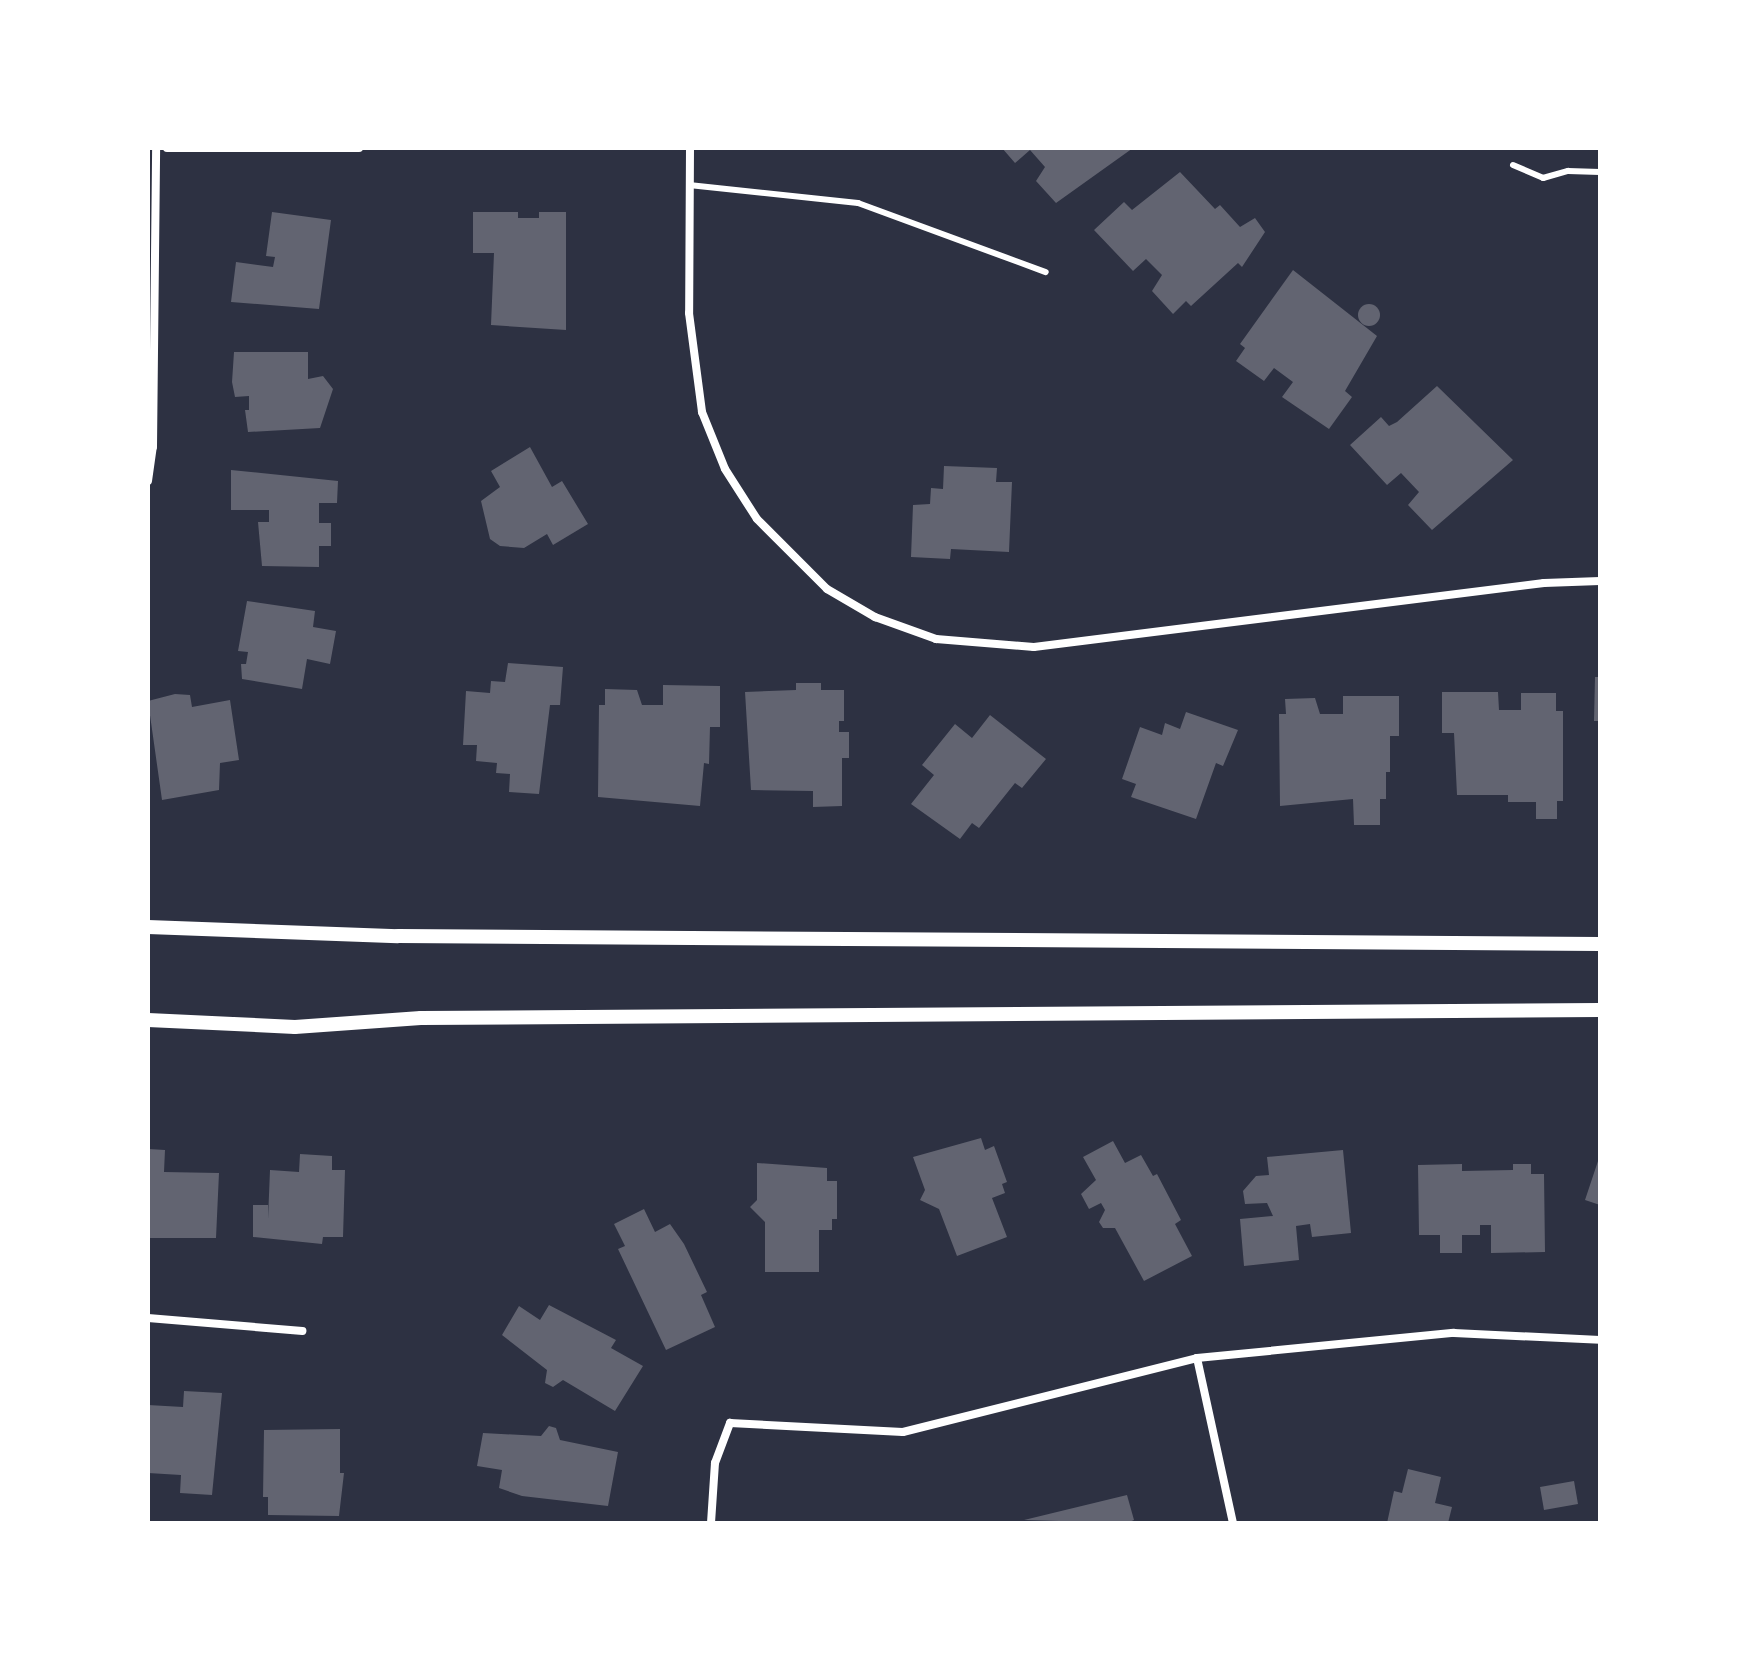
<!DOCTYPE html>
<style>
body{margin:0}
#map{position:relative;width:1748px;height:1671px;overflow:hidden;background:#2d3142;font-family:"Nunito Sans",sans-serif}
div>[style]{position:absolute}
.building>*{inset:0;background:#626471}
.round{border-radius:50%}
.service>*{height:6px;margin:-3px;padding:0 3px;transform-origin:3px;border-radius:3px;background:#fff}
.minor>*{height:8px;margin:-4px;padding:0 4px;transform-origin:4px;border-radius:4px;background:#fff}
.tertiary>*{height:14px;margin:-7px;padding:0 7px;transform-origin:7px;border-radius:7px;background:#fff}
span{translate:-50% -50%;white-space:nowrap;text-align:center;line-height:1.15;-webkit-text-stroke:6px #fff;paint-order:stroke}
.frame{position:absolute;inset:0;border:150px solid #fff;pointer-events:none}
</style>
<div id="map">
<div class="building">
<i style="clip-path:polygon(1002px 148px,1133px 148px,1056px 203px,1036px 181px,1045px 167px,1030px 150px,1015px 163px)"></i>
<i style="clip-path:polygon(1180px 172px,1215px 209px,1220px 205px,1240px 227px,1255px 218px,1265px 232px,1242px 267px,1238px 263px,1191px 306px,1186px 301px,1173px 314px,1152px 291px,1162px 275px,1146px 259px,1133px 271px,1094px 230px,1124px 202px,1132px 210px)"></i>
<i style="clip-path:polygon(272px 212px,331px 220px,319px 309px,231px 302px,236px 262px,273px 267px,275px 257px,266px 256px)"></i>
<i style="clip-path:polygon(473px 212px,518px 212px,518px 218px,539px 218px,539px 212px,566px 212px,566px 330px,491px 325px,494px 253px,473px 253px)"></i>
<i style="clip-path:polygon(1293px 270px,1377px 336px,1345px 391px,1352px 397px,1329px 429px,1282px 397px,1293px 382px,1274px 368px,1264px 381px,1236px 361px,1245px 348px,1240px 344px)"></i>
<i class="round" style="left:1358px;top:304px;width:22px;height:22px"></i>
<i style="clip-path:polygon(234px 352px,308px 352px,308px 379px,323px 376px,333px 389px,320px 428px,248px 432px,245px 410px,249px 410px,249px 396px,235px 397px,232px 382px)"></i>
<i style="clip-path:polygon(1437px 386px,1513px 460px,1432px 530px,1408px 505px,1419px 492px,1401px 473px,1387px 485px,1350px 445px,1381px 417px,1389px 426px,1397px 422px)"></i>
<i style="clip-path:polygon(530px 447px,552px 487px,562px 481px,588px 524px,553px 545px,547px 534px,524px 548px,500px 546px,490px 539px,481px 501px,500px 487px,491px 471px)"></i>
<i style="clip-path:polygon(944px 466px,997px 468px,996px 482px,1012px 482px,1009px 552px,951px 549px,950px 559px,911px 557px,913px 505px,930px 504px,931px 488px,943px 489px)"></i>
<i style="clip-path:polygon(231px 470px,338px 481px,337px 503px,319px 503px,319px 523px,331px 523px,331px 546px,319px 546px,319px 567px,262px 566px,258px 522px,269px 522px,269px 510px,231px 510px)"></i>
<i style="clip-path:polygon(247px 601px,315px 611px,313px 627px,336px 631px,330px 664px,307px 659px,302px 689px,242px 679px,241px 664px,246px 664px,248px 652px,238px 651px)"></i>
<i style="clip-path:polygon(508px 663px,563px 667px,560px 705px,550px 705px,539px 794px,509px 792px,510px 774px,496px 773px,497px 763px,476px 761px,477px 745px,463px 745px,466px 691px,490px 693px,491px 681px,505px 682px)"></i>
<i style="clip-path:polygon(1595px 677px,1600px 677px,1600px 721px,1594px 721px)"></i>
<i style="clip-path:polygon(796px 683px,821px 683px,821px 690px,844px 690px,844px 721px,839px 721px,839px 732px,849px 732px,849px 758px,842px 758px,842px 806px,813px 807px,813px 791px,751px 790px,745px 692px,796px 690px)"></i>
<i style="clip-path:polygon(663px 685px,720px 686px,720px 727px,710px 727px,709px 764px,704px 763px,700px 806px,598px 797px,599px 705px,605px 705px,605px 689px,637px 690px,642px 705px,663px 705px)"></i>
<i style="clip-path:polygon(1442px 692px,1498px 692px,1499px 710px,1521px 710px,1521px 693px,1556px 693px,1556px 711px,1563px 711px,1563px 801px,1557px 801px,1557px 819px,1536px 819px,1536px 802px,1508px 802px,1508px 795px,1457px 795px,1454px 733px,1442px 733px)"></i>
<i style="clip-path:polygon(175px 694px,190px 695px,192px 707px,230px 700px,239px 760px,220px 763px,219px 790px,162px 800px,148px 701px)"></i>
<i style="clip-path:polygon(1343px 696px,1399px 696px,1399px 736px,1390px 736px,1390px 772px,1386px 772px,1386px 799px,1380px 799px,1380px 825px,1354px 825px,1353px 799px,1280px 806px,1279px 714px,1286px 714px,1285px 699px,1315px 698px,1320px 714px,1343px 714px)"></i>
<i style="clip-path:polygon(1186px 712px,1238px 730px,1223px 766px,1216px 763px,1196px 819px,1131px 797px,1136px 784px,1122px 779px,1140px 727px,1162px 735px,1165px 723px,1180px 729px)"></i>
<i style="clip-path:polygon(990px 715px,1046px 759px,1022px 788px,1015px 783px,979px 828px,972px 823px,960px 839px,911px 804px,934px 775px,922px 765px,955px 724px,972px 738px)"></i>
<i style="clip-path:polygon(981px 1138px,985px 1150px,994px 1146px,1007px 1182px,1002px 1184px,1005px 1193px,992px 1198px,1007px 1237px,957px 1256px,939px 1209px,920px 1200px,925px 1190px,913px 1157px)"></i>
<i style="clip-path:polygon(1113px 1141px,1125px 1163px,1141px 1155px,1153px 1176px,1157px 1174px,1181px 1220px,1175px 1224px,1192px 1256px,1144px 1281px,1115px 1228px,1103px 1228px,1099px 1222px,1105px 1210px,1101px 1203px,1089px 1209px,1081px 1194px,1096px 1180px,1083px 1157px)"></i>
<i style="clip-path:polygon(148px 1149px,165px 1150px,164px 1172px,219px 1173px,216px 1238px,148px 1238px)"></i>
<i style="clip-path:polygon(1343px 1150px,1351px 1233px,1312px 1237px,1310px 1224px,1296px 1226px,1299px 1260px,1244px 1266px,1240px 1219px,1273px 1216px,1267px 1203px,1245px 1204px,1243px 1191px,1256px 1176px,1269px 1175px,1267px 1157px)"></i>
<i style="clip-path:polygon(300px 1154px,332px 1156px,332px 1170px,345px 1170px,343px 1237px,323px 1237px,322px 1244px,253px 1237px,253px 1205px,268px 1205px,268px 1219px,270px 1170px,299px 1172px)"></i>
<i style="clip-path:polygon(1599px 1158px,1600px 1158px,1600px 1205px,1585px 1200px)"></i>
<i style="clip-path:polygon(757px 1163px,827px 1168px,827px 1181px,837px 1181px,837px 1219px,832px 1219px,832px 1230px,819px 1230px,819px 1272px,765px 1272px,765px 1222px,750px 1207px,757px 1200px)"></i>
<i style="clip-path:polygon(1462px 1164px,1462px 1171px,1513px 1170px,1513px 1164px,1531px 1164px,1531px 1174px,1544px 1174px,1545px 1252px,1491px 1253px,1491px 1225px,1480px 1225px,1480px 1235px,1462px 1235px,1462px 1253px,1440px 1253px,1440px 1235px,1419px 1235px,1418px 1165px)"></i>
<i style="clip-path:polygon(644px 1209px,655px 1232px,670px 1224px,684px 1244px,707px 1292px,701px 1295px,715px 1327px,666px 1350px,618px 1249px,625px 1246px,614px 1224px)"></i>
<i style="clip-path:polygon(549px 1305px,616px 1340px,611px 1348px,643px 1366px,615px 1411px,563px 1380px,553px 1387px,545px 1383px,547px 1370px,502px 1335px,519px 1306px,540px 1320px)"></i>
<i style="clip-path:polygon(184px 1391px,222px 1393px,212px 1495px,180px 1493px,181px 1475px,148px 1473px,148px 1405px,183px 1407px)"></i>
<i style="clip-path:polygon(549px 1426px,556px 1428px,560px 1440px,618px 1452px,608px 1506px,522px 1496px,499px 1488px,502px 1470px,477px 1466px,483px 1433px,541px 1436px)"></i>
<i style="clip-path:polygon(340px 1429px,340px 1473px,344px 1473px,339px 1516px,268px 1515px,268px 1497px,263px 1497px,264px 1430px)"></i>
<i style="clip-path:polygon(1408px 1469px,1441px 1477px,1435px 1503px,1452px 1507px,1448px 1523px,1387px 1523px,1394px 1491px,1402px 1493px)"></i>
<i style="clip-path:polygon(1574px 1481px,1578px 1504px,1544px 1510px,1540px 1487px)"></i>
<i style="clip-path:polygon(1127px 1495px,1134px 1520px,1127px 1523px,1024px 1520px)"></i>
</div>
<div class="service">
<i style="left:1513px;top:165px;width:33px;rotate:23deg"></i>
<i style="left:1543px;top:178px;width:26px;rotate:-16deg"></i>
<i style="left:1568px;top:171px;width:32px;rotate:2deg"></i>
<i style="left:689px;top:185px;width:170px;rotate:6.1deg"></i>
<i style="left:858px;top:203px;width:200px;rotate:20.2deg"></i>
</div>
<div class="minor">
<i style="left:167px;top:148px;width:192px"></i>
<i style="left:690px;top:148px;width:165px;rotate:90.3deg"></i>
<i style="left:689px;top:313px;width:100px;rotate:82.5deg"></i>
<i style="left:702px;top:412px;width:61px;rotate:68deg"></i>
<i style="left:725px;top:469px;width:59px;rotate:57.4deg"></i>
<i style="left:757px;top:519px;width:99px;rotate:45deg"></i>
<i style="left:827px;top:589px;width:56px;rotate:30.3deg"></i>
<i style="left:875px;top:617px;width:65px;rotate:19.8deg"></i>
<i style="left:936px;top:639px;width:98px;rotate:4.7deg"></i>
<i style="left:1034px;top:647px;width:514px;rotate:-7.15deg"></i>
<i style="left:1544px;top:583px;width:56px;rotate:-2deg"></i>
<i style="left:148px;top:481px;width:34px;rotate:-82deg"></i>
<i style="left:153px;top:447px;width:299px;rotate:-89.4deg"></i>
<i style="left:148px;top:1318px;width:155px;rotate:4.8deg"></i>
<i style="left:1197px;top:1358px;width:169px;rotate:77.7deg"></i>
<i style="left:711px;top:1523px;width:60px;rotate:-86.2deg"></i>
<i style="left:715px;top:1463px;width:43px;rotate:-69.4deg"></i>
<i style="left:730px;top:1423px;width:173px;rotate:3deg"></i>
<i style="left:903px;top:1432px;width:303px;rotate:-14.1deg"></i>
<i style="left:1197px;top:1358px;width:258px;rotate:-5.6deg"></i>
<i style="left:1454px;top:1333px;width:146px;rotate:2.7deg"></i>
</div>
<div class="tertiary">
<i style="left:148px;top:927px;width:250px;rotate:2.1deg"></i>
<i style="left:398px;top:936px;width:1202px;rotate:0.38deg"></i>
<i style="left:148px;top:1020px;width:147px;rotate:2.7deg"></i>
<i style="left:295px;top:1027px;width:126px;rotate:-4.1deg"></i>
<i style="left:421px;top:1018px;width:1179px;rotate:-0.39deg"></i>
</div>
<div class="frame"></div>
</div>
